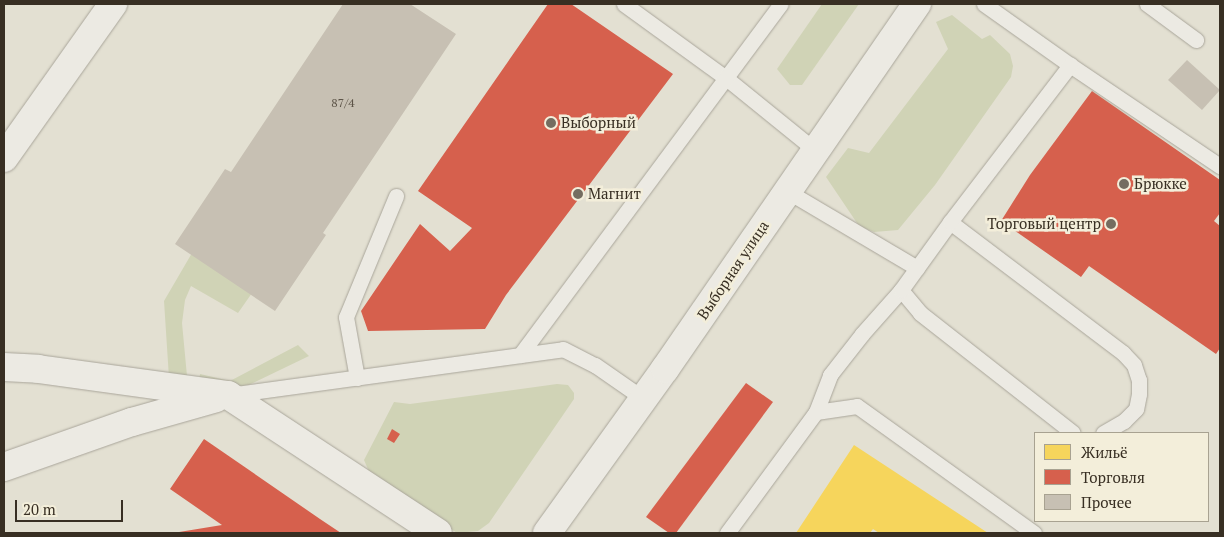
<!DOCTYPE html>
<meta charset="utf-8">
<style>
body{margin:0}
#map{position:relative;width:1224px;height:537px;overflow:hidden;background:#e3e0d2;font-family:"PT Serif",serif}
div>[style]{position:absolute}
.green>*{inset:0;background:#d0d3b6}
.homes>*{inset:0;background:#f6d55c}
.shops>*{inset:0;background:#d6604d}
.building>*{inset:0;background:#c7c0b3}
.roads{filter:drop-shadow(0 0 1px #a9a59a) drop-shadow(0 0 1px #a9a59a)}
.lane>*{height:15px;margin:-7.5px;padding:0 7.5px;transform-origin:7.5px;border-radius:7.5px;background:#eceae3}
.street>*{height:28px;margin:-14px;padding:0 14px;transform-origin:14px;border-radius:14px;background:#eceae3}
.secondary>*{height:28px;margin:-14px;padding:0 14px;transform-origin:14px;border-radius:14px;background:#eceae3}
.dots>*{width:14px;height:14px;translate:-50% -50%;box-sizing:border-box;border:2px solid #f3eeda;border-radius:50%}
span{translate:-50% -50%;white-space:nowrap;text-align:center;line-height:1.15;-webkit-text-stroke:5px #f3eeda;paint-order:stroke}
.number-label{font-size:12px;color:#5c5347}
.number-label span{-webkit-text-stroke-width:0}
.poi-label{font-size:15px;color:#382f23}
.left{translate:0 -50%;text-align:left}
.right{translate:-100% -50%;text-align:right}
.street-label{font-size:15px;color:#382f23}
.frame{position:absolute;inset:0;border:5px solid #382f23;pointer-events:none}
.legend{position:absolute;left:1034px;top:432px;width:175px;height:90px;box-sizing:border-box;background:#f3eeda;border:1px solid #a8a291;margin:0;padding:6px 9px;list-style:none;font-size:15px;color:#382f23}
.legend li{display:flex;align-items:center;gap:10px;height:25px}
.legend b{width:25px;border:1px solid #a8a291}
.scale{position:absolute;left:15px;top:500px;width:108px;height:22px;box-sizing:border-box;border:2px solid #382f23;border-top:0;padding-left:6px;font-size:15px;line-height:18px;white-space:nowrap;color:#382f23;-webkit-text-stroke:4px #f3eeda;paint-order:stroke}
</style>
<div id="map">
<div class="green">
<i style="clip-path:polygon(822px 4px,859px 4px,802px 85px,790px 85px,777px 69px)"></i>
<i style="clip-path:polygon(952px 15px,982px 39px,990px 35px,1010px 54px,1013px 66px,1011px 77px,935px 185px,898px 230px,874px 232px,859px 226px,826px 177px,848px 148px,869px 153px,948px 49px,936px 22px)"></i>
<i style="clip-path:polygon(192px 253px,252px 293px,238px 313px,191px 286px,185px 300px,182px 323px,187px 376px,169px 378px,164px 301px)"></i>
<i style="clip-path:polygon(298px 345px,309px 356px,234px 392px,198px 386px,200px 374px,230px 381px)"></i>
<i style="clip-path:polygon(557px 384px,568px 385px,574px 393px,574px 399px,489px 523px,478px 531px,457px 533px,370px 474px,364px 460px,394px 402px,410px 404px)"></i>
</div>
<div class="homes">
<i style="clip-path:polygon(854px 445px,988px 533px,879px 533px,873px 529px,870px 533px,796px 533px)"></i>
</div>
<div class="shops">
<i style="clip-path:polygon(548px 4px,571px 4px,673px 74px,506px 295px,485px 329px,368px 331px,361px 311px,420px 224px,450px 251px,472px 228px,418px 191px)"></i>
<i style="clip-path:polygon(1092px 91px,1220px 180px,1220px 213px,1214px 221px,1220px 226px,1220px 348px,1216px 354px,1089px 266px,1081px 277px,1001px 221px,1030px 175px)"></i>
<i style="clip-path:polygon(746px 383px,773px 402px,676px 533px,669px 533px,646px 517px)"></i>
<i style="clip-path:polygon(392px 429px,400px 434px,394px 443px,387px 439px)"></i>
<i style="clip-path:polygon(204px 439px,320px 519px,341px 533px,173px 533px,222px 525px,170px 489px)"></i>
</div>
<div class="building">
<i style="clip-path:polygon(343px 4px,410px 4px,456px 34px,323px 233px,326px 235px,275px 311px,175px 244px,225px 169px,231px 172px)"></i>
<i style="clip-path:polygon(1187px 60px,1220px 90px,1202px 110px,1168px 80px)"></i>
</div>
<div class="roads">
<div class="lane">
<i style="left:624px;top:4px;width:126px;rotate:36deg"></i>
<i style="left:726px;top:78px;width:114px;rotate:39deg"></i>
<i style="left:984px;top:4px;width:105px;rotate:35.3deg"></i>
<i style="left:1070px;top:65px;width:181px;rotate:34deg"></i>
<i style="left:1147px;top:4px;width:61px;rotate:36.3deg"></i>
<i style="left:787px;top:191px;width:151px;rotate:30.6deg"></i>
<i style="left:950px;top:222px;width:217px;rotate:37.1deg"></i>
<i style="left:1123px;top:353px;width:16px;rotate:47deg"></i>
<i style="left:1134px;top:365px;width:16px;rotate:72deg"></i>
<i style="left:1139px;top:380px;width:14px;rotate:90deg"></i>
<i style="left:1139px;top:394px;width:15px;rotate:101deg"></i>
<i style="left:1136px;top:409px;width:17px;rotate:135deg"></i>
<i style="left:1124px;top:421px;width:24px;rotate:150deg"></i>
<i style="left:901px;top:290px;width:30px;rotate:50deg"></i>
<i style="left:920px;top:313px;width:194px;rotate:38.1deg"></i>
<i style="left:520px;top:355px;width:437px;rotate:-53.4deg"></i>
<i style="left:357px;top:378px;width:62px;rotate:-100.2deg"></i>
<i style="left:346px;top:317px;width:131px;rotate:-67.5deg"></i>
<i style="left:229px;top:395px;width:337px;rotate:-7.8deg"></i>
<i style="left:563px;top:349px;width:36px;rotate:27deg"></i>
<i style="left:595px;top:365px;width:60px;rotate:34.8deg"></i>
<i style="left:816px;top:412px;width:40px;rotate:-69deg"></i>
<i style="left:830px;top:375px;width:52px;rotate:-52deg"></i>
<i style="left:862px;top:334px;width:59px;rotate:-48.4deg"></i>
<i style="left:901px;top:290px;width:84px;rotate:-54.2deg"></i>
<i style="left:950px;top:222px;width:198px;rotate:-52.6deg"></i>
<i style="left:727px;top:533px;width:150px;rotate:-53.7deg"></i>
<i style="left:816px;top:412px;width:41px;rotate:-8.3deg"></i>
<i style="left:857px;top:406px;width:218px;rotate:35.7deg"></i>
</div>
<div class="street">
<i style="left:4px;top:158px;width:189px;rotate:-54.7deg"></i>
<i style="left:4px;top:367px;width:34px;rotate:3deg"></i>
<i style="left:38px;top:369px;width:192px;rotate:7.8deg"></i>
<i style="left:228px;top:395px;width:251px;rotate:33.3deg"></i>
<i style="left:4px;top:467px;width:136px;rotate:-19.4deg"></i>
<i style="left:132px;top:422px;width:87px;rotate:-15.9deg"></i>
</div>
<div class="secondary">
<i style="left:547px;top:533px;width:202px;rotate:-54.3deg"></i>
<i style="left:665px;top:369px;width:444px;rotate:-55.4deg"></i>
</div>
</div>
<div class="dots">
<i style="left:551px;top:123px;background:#746d60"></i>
<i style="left:1124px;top:184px;background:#746d60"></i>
<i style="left:578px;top:194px;background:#746d60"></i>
<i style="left:1111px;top:224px;background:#746d60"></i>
</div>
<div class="number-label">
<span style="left:343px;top:103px">87/4</span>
</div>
<div class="poi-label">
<span class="left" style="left:561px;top:123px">Выборный</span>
<span class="left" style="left:1134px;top:184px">Брюкке</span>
<span class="left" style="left:588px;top:194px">Магнит</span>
<span class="right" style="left:1101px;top:224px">Торговый центр</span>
</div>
<div class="street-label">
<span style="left:733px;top:270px;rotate:-56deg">Выборная улица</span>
</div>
<div class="frame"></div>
<ul class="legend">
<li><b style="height:14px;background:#f6d55c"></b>Жильё</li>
<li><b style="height:14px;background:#d6604d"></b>Торговля</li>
<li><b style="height:14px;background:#c7c0b3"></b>Прочее</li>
</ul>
<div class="scale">20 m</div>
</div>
